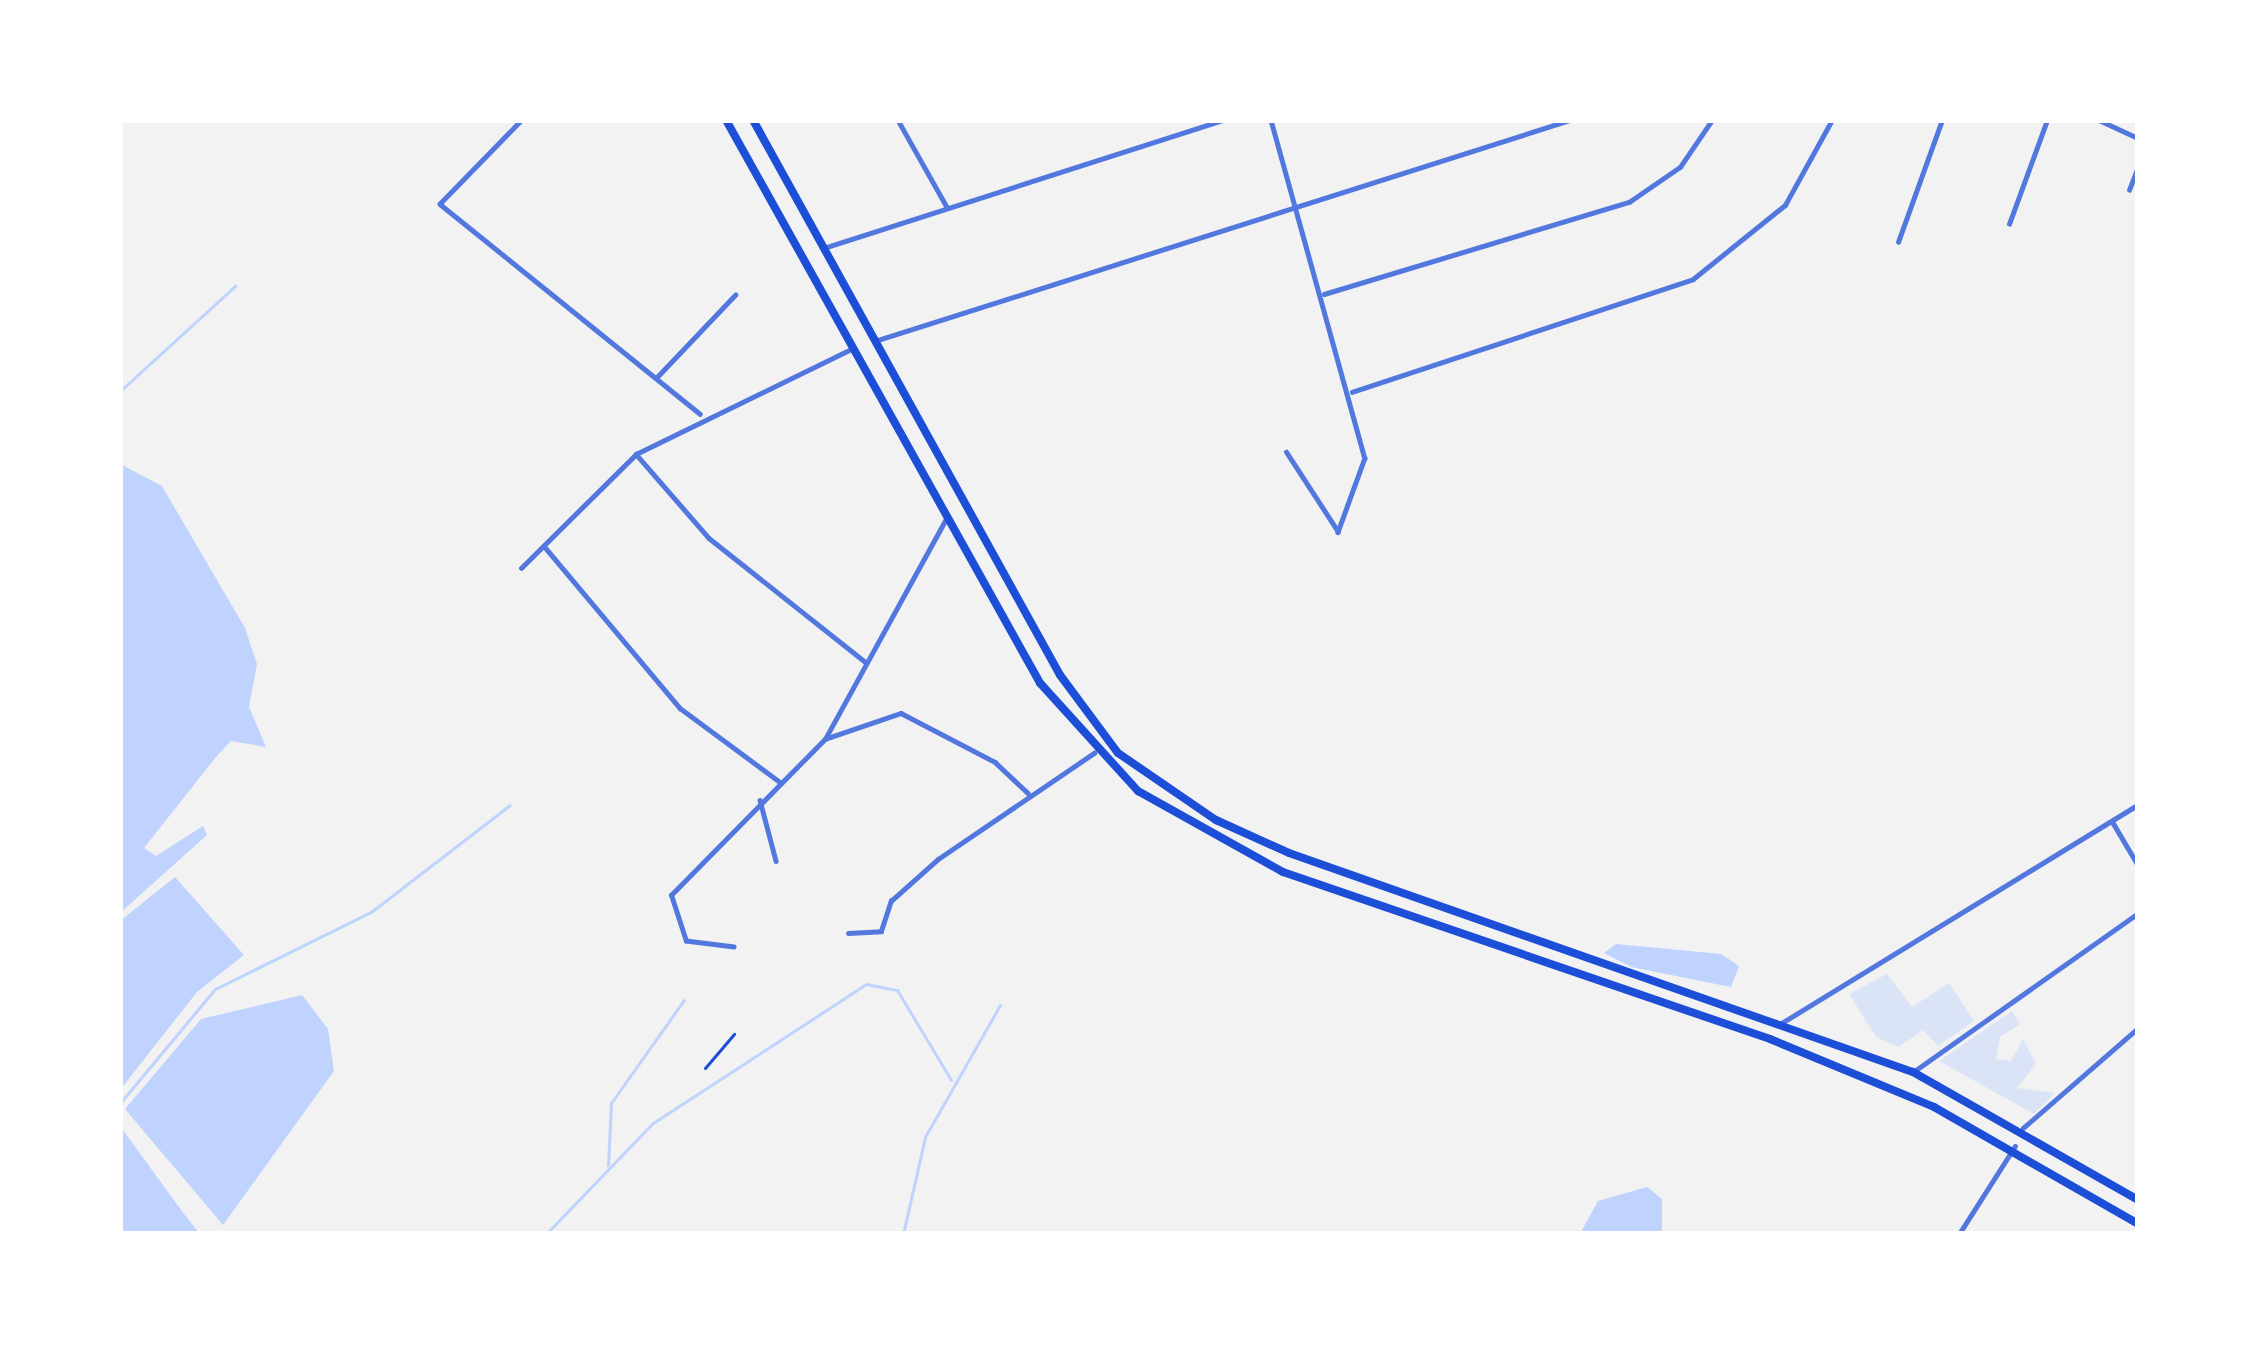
<!DOCTYPE html>
<style>
body{margin:0}
#map{position:relative;width:2258px;height:1354px;overflow:hidden;background:#f2f2f2;font-family:Ubuntu,sans-serif}
div>[style]{position:absolute}
.green>*{inset:0;background:#dbe4f7}
.water>*{inset:0;background:#bfd3fe}
.stream>*{height:3px;margin:-1.5px;padding:0 1.5px;transform-origin:1.5px;border-radius:1.5px;background:#bfd3fe}
.path>*{height:3px;margin:-1.5px;padding:0 1.5px;transform-origin:1.5px;border-radius:1.5px;background:#1d4ed8}
.minor>*{height:4.5px;margin:-2.25px;padding:0 2.25px;transform-origin:2.25px;border-radius:2.25px;background:#5277de}
.secondary>*{height:8px;margin:-4px;padding:0 4px;transform-origin:4px;border-radius:4px;background:#1d4ed8}
span{translate:-50% -50%;white-space:nowrap;text-align:center;line-height:1.15;-webkit-text-stroke:10px #fff;paint-order:stroke}
.frame{position:absolute;inset:0;border:123px solid #fff;pointer-events:none}
</style>
<div id="map">
<div class="green">
<i style="clip-path:polygon(1887px 974px,1912px 1007px,1949px 983px,1974px 1021px,1938px 1046px,1923px 1030px,1899px 1047px,1876px 1037px,1849px 994px)"></i>
<i style="clip-path:polygon(2012px 1011px,2020px 1024px,2000px 1037px,1996px 1059px,2011px 1061px,2023px 1039px,2036px 1064px,2017px 1088px,2055px 1093px,2034px 1114px,1939px 1061px)"></i>
</div>
<div class="water">
<i style="clip-path:polygon(122px 465px,162px 486px,245px 628px,257px 664px,249px 707px,266px 747px,231px 741px,216px 757px,144px 848px,156px 856px,203px 826px,207px 835px,120px 913px)"></i>
<i style="clip-path:polygon(175px 877px,244px 955px,197px 992px,120px 1090px,120px 921px)"></i>
<i style="clip-path:polygon(1616px 944px,1721px 954px,1739px 966px,1731px 987px,1631px 967px,1604px 953px)"></i>
<i style="clip-path:polygon(302px 995px,328px 1029px,334px 1071px,223px 1225px,125px 1109px,201px 1019px)"></i>
<i style="clip-path:polygon(120px 1126px,184px 1214px,200px 1234px,120px 1234px)"></i>
<i style="clip-path:polygon(1647px 1187px,1662px 1199px,1662px 1234px,1580px 1234px,1598px 1201px)"></i>
</div>
<div class="stream">
<i style="left:120px;top:391px;width:156px;rotate:-42.4deg"></i>
<i style="left:120px;top:1103px;width:148px;rotate:-50.2deg"></i>
<i style="left:215px;top:989px;width:174px;rotate:-26.3deg"></i>
<i style="left:371px;top:912px;width:175px;rotate:-37.6deg"></i>
<i style="left:608px;top:1165px;width:62px;rotate:-87.2deg"></i>
<i style="left:611px;top:1103px;width:126px;rotate:-54.7deg"></i>
<i style="left:546px;top:1234px;width:154px;rotate:-46.1deg"></i>
<i style="left:653px;top:1123px;width:254px;rotate:-33.1deg"></i>
<i style="left:866px;top:984px;width:32px;rotate:11deg"></i>
<i style="left:897px;top:990px;width:105px;rotate:59deg"></i>
<i style="left:903px;top:1234px;width:99px;rotate:-77.2deg"></i>
<i style="left:925px;top:1137px;width:152px;rotate:-60.4deg"></i>
</div>
<div class="path">
<i style="left:705px;top:1068px;width:45px;rotate:-49.5deg"></i>
</div>
<div class="minor">
<i style="left:522px;top:120px;width:117px;rotate:134.3deg"></i>
<i style="left:440px;top:204px;width:334px;rotate:38.9deg"></i>
<i style="left:898px;top:120px;width:100px;rotate:60.6deg"></i>
<i style="left:1271px;top:120px;width:351px;rotate:74.5deg"></i>
<i style="left:1365px;top:458px;width:79px;rotate:110deg"></i>
<i style="left:1338px;top:532px;width:95px;rotate:-123deg"></i>
<i style="left:2099px;top:120px;width:43px;rotate:24.8deg"></i>
<i style="left:2129px;top:190px;width:25px;rotate:-69deg"></i>
<i style="left:2009px;top:224px;width:111px;rotate:-69.9deg"></i>
<i style="left:1898px;top:242px;width:130px;rotate:-70.2deg"></i>
<i style="left:824px;top:248px;width:418px;rotate:-17.8deg"></i>
<i style="left:1324px;top:294px;width:319px;rotate:-16.8deg"></i>
<i style="left:1629px;top:202px;width:62px;rotate:-34.5deg"></i>
<i style="left:1680px;top:167px;width:57px;rotate:-55.8deg"></i>
<i style="left:875px;top:341px;width:729px;rotate:-17.64deg"></i>
<i style="left:656px;top:378px;width:115px;rotate:-46.4deg"></i>
<i style="left:1352px;top:392px;width:359px;rotate:-18.3deg"></i>
<i style="left:1693px;top:279px;width:118px;rotate:-38.8deg"></i>
<i style="left:1785px;top:205px;width:97px;rotate:-61.1deg"></i>
<i style="left:636px;top:454px;width:111px;rotate:49deg"></i>
<i style="left:709px;top:538px;width:198px;rotate:38.4deg"></i>
<i style="left:544px;top:546px;width:212px;rotate:50deg"></i>
<i style="left:680px;top:708px;width:124px;rotate:36.5deg"></i>
<i style="left:521px;top:568px;width:162px;rotate:-44.7deg"></i>
<i style="left:636px;top:454px;width:239px;rotate:-26deg"></i>
<i style="left:825px;top:739px;width:80px;rotate:-18.9deg"></i>
<i style="left:901px;top:713px;width:106px;rotate:27.5deg"></i>
<i style="left:995px;top:762px;width:45px;rotate:43.2deg"></i>
<i style="left:760px;top:800px;width:63px;rotate:75.3deg"></i>
<i style="left:2112px;top:821px;width:51px;rotate:59.4deg"></i>
<i style="left:848px;top:933px;width:33px;rotate:-3deg"></i>
<i style="left:881px;top:931px;width:32px;rotate:-72deg"></i>
<i style="left:891px;top:901px;width:63px;rotate:-41.8deg"></i>
<i style="left:938px;top:859px;width:189px;rotate:-34.2deg"></i>
<i style="left:734px;top:947px;width:48px;rotate:-172.9deg"></i>
<i style="left:686px;top:941px;width:48px;rotate:-108.1deg"></i>
<i style="left:671px;top:895px;width:219px;rotate:-45.4deg"></i>
<i style="left:825px;top:739px;width:251px;rotate:-61.2deg"></i>
<i style="left:1780px;top:1024px;width:420px;rotate:-31.5deg"></i>
<i style="left:1913px;top:1072px;width:276px;rotate:-35.2deg"></i>
<i style="left:2023px;top:1128px;width:152px;rotate:-41deg"></i>
<i style="left:1959px;top:1234px;width:104px;rotate:-57.5deg"></i>
</div>
<div class="secondary">
<i style="left:726px;top:120px;width:645px;rotate:60.85deg"></i>
<i style="left:1040px;top:683px;width:146px;rotate:47.8deg"></i>
<i style="left:1138px;top:791px;width:166px;rotate:29.2deg"></i>
<i style="left:1283px;top:872px;width:515px;rotate:18.93deg"></i>
<i style="left:1770px;top:1039px;width:178px;rotate:22.5deg"></i>
<i style="left:1934px;top:1107px;width:235px;rotate:29.8deg"></i>
<i style="left:753px;top:120px;width:634px;rotate:61.05deg"></i>
<i style="left:1060px;top:675px;width:97px;rotate:53.4deg"></i>
<i style="left:1118px;top:753px;width:119px;rotate:34.4deg"></i>
<i style="left:1216px;top:820px;width:80px;rotate:24.3deg"></i>
<i style="left:1289px;top:853px;width:661px;rotate:19.34deg"></i>
<i style="left:1913px;top:1072px;width:259px;rotate:29.6deg"></i>
</div>
<div class="frame"></div>
</div>
